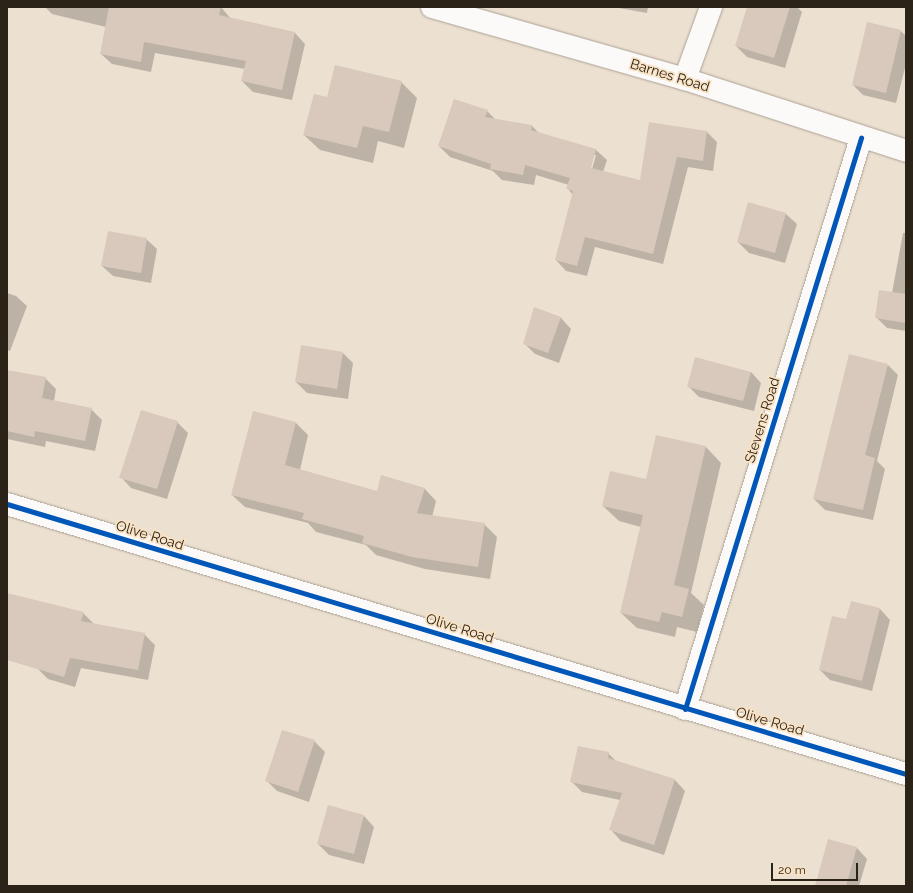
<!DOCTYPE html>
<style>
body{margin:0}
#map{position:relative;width:913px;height:893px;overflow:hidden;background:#ece0d0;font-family:Raleway,sans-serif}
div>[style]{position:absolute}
.shadow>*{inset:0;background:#0003}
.building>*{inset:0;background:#d9c9bc}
.roads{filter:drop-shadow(0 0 1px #aaa195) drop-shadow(0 0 1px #aaa195)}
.minor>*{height:22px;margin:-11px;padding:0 11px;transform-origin:11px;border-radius:11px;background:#fcfaf8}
.tertiary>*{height:22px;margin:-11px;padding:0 11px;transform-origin:11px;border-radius:11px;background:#fcfaf8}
.cycleway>*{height:5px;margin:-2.5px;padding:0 2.5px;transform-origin:2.5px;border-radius:2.5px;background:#0057b8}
span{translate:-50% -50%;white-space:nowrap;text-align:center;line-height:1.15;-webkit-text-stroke:3.5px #f9e2c3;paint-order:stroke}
.street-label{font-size:14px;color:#2c2318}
.frame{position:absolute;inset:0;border:8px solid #2c2318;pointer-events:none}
.scale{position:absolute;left:771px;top:863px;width:87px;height:18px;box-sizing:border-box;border:2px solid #2c2318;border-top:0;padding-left:5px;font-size:12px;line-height:14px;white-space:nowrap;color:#2c2318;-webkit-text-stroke:3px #f9e2c3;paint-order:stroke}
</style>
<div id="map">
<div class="shadow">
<i style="clip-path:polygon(45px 7px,221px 7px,231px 19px,295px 33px,305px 44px,292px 100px,253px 92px,242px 81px,245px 69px,155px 53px,151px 72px,112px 64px,101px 54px,106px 27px,52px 14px)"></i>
<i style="clip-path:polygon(613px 7px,648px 7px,647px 13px)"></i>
<i style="clip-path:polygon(748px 7px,797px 7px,802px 12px,785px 68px,747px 57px,736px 46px)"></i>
<i style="clip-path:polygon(901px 31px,906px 36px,906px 64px,896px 103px,863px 95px,853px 85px)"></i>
<i style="clip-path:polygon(401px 82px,417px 98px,404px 148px,378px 141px,373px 163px,320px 150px,304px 135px,328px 99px)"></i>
<i style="clip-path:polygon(evenodd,487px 111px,496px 120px,532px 126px,539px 133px,596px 150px,607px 160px,603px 172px,641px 181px,707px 132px,717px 142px,713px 171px,688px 167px,663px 264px,595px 247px,587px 276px,566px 271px,556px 260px,573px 195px,568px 189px,569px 185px,536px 175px,534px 185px,502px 180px,493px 171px,450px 157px,439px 146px,487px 111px,594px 155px,596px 155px,591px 173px,589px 172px,594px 155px)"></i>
<i style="clip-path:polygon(786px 214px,797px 224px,785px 263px,749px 253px,738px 242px)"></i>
<i style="clip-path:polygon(903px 233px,906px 233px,906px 331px,887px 328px,876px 317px,892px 293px)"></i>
<i style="clip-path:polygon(146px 239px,157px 249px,151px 283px,113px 276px,102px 266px)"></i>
<i style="clip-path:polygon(7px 293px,16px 296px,27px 306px,10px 351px,7px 350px)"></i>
<i style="clip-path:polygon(534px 309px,561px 318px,571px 329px,559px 363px,535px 354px,525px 344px)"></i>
<i style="clip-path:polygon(343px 353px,353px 363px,348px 399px,307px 393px,296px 382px)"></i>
<i style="clip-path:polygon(888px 365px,898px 375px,877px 461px,885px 469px,873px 520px,825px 510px,814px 499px)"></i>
<i style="clip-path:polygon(7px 371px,45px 378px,56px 389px,54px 401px,91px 409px,102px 420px,95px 451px,46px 441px,45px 447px,7px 439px)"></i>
<i style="clip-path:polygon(751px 372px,761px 383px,754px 411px,699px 397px,688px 386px)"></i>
<i style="clip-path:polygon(254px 412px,296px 423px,308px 435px,300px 470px,378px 492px,424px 488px,436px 501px,432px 517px,484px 524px,497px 537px,490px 579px,425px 569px,376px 555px,366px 545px,316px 532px,308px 523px,245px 507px,232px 495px)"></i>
<i style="clip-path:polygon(177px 422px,188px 433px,167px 499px,131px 488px,121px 477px)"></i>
<i style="clip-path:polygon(706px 447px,721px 463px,691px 593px,704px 605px,697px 632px,677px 627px,675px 637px,637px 628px,621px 613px,641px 527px,619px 521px,603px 506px)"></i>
<i style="clip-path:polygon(7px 594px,83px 613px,94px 624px,144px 634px,155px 645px,148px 680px,81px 668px,75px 687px,48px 679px,37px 668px,7px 654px)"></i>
<i style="clip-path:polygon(880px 609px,890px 620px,872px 691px,830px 680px,820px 670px,847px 621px)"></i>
<i style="clip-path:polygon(314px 741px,325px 752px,309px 802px,277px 791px,266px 780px)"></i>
<i style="clip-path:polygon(608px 753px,617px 762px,675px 780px,685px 791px,664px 855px,621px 841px,611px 830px,620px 800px,582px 792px,571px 781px)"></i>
<i style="clip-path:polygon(364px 816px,374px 827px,364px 864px,329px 855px,318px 844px)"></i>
<i style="clip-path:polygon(857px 848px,867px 859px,859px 886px,816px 886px)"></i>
</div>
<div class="building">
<i style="clip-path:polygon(109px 7px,221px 7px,219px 15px,295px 32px,282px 90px,241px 81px,246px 61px,144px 42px,141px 62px,100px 54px)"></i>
<i style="clip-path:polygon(747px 7px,790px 7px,774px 58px,735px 46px)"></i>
<i style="clip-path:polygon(867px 22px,901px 30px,886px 93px,852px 85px)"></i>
<i style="clip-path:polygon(335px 65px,402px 81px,389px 132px,363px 126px,357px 148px,303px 135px,314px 94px,327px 97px)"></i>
<i style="clip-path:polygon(454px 99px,488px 110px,485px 117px,532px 125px,531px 130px,596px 149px,591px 168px,640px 180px,649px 122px,707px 131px,703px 161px,677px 157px,653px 254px,585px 237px,577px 266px,555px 260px,573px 191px,566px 189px,570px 178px,525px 165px,523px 175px,490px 169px,491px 164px,438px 146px)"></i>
<i style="clip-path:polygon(748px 202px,786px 213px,775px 253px,737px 242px)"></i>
<i style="clip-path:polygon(108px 231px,147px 238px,141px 273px,101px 266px)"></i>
<i style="clip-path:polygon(879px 290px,906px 294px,906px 323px,875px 318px)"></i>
<i style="clip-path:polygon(534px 307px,561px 317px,548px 353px,523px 344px)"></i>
<i style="clip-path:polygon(301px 345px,343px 352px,337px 389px,295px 382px)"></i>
<i style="clip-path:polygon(849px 354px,888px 364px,865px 455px,875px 458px,863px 510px,813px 499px)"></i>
<i style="clip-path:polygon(695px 357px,751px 372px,743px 401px,687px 387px)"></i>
<i style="clip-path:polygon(7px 370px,46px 377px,42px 398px,92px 408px,85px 441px,35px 431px,34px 437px,7px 431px)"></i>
<i style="clip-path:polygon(141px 410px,178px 421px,157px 489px,119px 478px)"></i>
<i style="clip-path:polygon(253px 411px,296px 422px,285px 465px,377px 491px,381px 475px,425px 488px,417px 513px,485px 523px,478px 567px,412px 557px,362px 543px,364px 536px,302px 519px,304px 513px,231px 495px)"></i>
<i style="clip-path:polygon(656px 435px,706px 446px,674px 585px,689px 589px,682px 617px,662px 612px,659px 622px,620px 613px,643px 515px,602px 506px,610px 471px,646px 479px)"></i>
<i style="clip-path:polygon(7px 593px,84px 612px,81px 621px,145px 633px,138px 670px,70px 658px,64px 677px,7px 660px)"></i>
<i style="clip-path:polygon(851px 601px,880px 608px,862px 681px,819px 670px,832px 616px,846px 619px)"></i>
<i style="clip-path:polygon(282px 730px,315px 740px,298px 792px,265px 781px)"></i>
<i style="clip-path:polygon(578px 746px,609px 752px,608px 758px,675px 779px,654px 845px,609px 830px,622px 793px,570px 782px)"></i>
<i style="clip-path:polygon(328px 805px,364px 815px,354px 854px,317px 844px)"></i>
<i style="clip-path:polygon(828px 839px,857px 847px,846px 886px,815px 886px)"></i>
</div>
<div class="roads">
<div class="minor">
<i style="left:432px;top:7px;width:263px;rotate:15.9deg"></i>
<i style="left:685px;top:79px;width:232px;rotate:18deg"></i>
<i style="left:685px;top:79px;width:77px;rotate:-70.1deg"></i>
<i style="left:685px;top:709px;width:598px;rotate:-72.87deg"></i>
</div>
<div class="tertiary">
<i style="left:7px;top:504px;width:939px;rotate:16.72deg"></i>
</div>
</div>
<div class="cycleway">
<i style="left:7px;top:504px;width:939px;rotate:16.72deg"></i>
<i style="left:685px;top:709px;width:598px;rotate:-72.87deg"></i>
</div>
<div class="street-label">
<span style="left:670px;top:75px;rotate:17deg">Barnes Road</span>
<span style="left:762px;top:420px;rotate:-73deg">Stevens Road</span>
<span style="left:150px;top:535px;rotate:17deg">Olive Road</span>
<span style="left:460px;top:628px;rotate:17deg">Olive Road</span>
<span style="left:770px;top:721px;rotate:16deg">Olive Road</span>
</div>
<div class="frame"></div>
<div class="scale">20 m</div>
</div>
